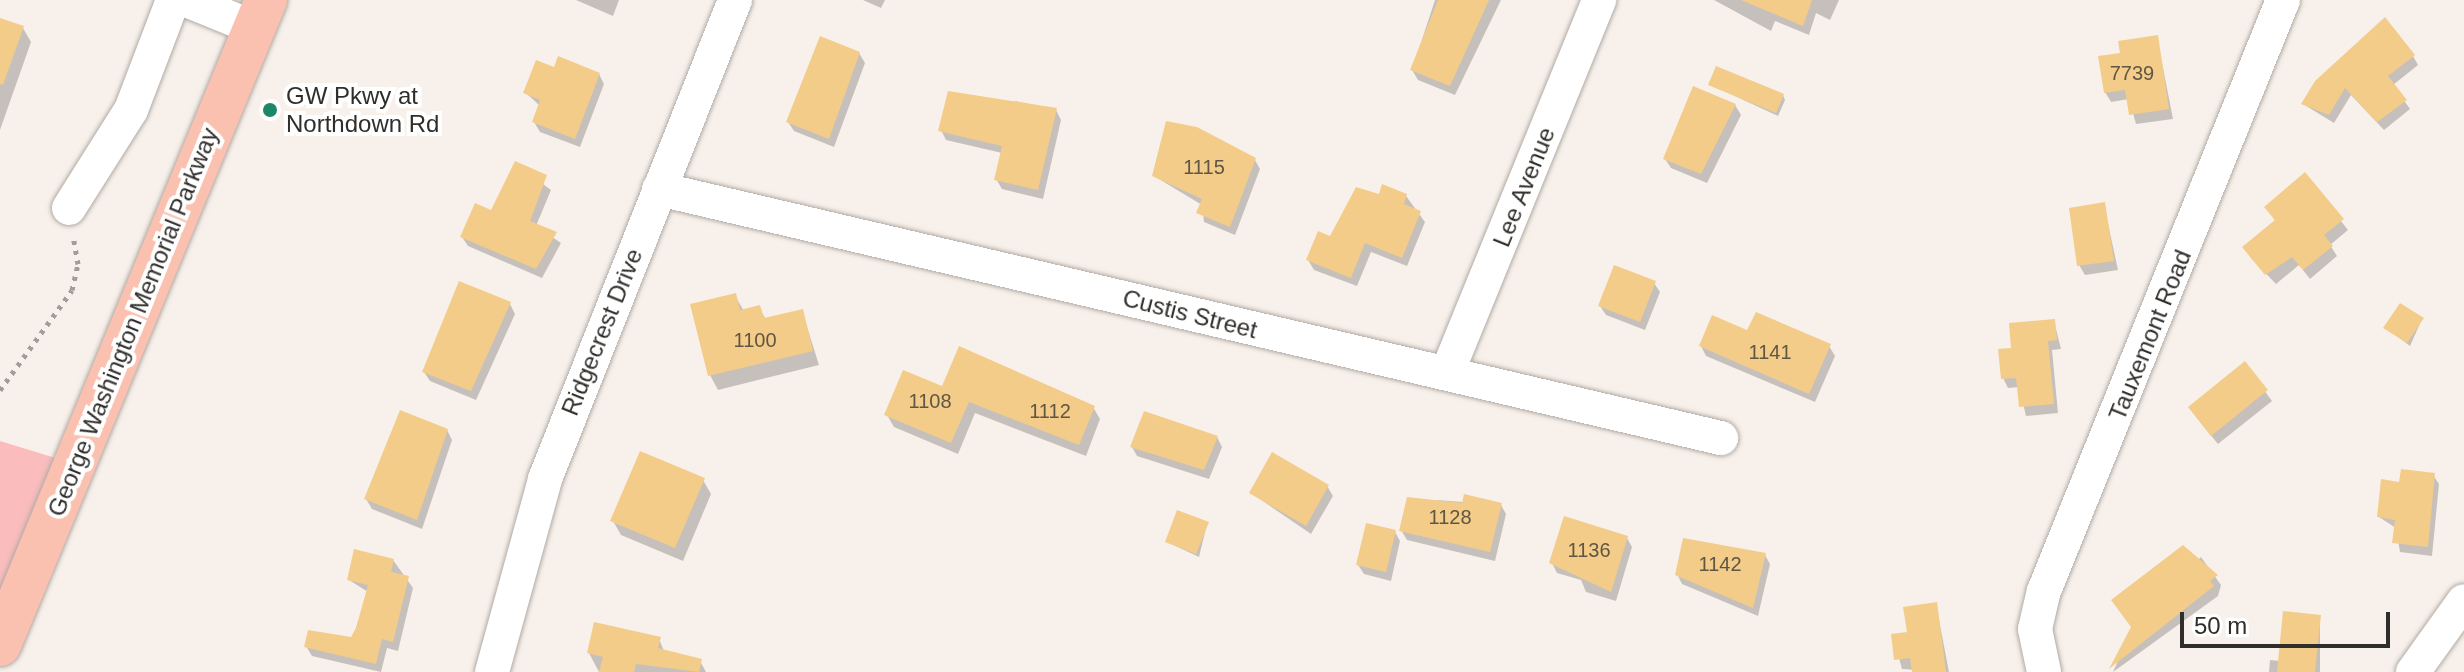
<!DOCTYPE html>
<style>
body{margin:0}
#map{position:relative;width:2464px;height:672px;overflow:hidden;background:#f8f1eb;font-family:Helvetica,sans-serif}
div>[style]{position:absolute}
.green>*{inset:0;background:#fabcbd}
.shadow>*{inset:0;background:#0003}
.building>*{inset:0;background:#f3cc89}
.path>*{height:5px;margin-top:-2.5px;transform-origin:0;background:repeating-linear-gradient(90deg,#a29d99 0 4px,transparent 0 10px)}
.roads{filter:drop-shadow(0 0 2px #b1aaa5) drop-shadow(0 0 2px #b1aaa5)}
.minor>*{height:34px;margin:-17px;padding:0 17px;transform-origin:17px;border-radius:17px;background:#fff}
.major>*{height:42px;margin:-21px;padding:0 21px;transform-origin:21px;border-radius:21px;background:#fac1b0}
.dots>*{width:22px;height:22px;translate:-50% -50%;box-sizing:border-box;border:4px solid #fff;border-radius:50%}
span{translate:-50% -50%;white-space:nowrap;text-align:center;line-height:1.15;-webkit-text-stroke:8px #fff;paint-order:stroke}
.number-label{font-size:20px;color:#615642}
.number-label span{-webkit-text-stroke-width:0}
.poi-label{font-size:24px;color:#302e2b}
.left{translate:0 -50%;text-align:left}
.street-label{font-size:24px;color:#302e2b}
.scale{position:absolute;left:2180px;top:612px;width:210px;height:36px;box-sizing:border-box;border:4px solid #302e2b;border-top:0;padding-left:10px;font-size:24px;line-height:28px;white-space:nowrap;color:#302e2b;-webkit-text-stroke:6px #fff;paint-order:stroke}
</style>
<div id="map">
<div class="green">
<i style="clip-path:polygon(0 441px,75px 464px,0 645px)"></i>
</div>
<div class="shadow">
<i style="clip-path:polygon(576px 0,619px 0,613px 16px)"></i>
<i style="clip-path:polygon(863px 0,885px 0,881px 8px)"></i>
<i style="clip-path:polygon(1435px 0,1501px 0,1455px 95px,1418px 80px,1412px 70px)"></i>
<i style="clip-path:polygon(1714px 0,1839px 0,1830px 20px,1816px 13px,1809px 35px,1775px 21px,1771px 31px)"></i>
<i style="clip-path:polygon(0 20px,23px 28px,31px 42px,0 130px)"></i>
<i style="clip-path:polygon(2157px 37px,2173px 119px,2136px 124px,2129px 99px,2111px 102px,2105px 92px,2123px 55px)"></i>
<i style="clip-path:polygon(859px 53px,865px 63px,834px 147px,794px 131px,788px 122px)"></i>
<i style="clip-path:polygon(2413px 56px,2418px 65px,2393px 85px,2410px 109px,2384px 130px,2351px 95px,2334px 123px,2303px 104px)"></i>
<i style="clip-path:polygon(555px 70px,599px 74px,604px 84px,580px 147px,540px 132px,534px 122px,540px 106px,526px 93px)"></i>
<i style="clip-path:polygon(1711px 85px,1783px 95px,1785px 100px,1778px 116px)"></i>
<i style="clip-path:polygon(1015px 101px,1056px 110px,1061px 120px,1043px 199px,1002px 189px,996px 179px,1002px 153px,946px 140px,941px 130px,1013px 109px)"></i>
<i style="clip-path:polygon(1735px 105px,1741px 115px,1707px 183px,1671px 168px,1665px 159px)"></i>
<i style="clip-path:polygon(1255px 160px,1260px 169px,1235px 235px,1204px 222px,1202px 205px,1154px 176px)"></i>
<i style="clip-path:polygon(516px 164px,551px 190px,536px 226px,561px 243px,542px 278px,468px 246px,462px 237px,492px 212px)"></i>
<i style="clip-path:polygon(2305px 175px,2348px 230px,2330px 245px,2337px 256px,2310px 279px,2299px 265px,2276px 284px,2250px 257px,2276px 222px,2266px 207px)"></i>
<i style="clip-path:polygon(1380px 196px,1406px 196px,1425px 222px,1407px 266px,1371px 252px,1357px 286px,1314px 270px,1308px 260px)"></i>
<i style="clip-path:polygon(2104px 205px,2118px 270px,2085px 275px,2079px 265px)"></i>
<i style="clip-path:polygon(1654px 283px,1660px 292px,1645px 330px,1606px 315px,1600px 306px)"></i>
<i style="clip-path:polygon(735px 296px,744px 311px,759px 307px,766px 320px,802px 311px,819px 365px,718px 390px,710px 375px)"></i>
<i style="clip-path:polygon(510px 304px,515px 314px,476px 400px,430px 381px,424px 372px)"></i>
<i style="clip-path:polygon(2422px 319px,2410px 346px,2386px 328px)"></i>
<i style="clip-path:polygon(2054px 321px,2061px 349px,2052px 350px,2058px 413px,2026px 416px,2019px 387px,2008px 388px,2003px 378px,2014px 350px)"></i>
<i style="clip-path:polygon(1748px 333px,1829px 346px,1835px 356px,1815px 402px,1706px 356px,1701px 346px)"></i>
<i style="clip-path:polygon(2245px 364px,2272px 401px,2218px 444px,2196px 417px)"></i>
<i style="clip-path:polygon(943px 389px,1093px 407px,1100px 419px,1086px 456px,975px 413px,958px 454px,894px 427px,887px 415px)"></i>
<i style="clip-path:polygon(1146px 414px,1217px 437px,1222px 447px,1209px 479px,1137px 456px,1132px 447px)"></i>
<i style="clip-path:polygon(447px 430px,452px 440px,422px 529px,372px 509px,366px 499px)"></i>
<i style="clip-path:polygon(2433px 475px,2439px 484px,2432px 556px,2400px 552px,2396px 528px,2379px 517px,2401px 484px)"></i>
<i style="clip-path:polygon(703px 480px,711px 494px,683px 561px,621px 535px,613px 521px)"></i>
<i style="clip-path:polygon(1327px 486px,1333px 496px,1311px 534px,1251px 493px)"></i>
<i style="clip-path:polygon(1437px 500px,1501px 505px,1506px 514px,1495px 561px,1407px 540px,1401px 530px)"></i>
<i style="clip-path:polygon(1207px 524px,1199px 557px,1167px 542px)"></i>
<i style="clip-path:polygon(1395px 532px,1400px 541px,1391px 581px,1364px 574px,1358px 565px)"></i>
<i style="clip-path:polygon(1627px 538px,1632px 547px,1616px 601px,1586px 592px,1581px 580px,1557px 573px,1552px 563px)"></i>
<i style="clip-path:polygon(1765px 555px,1770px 564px,1758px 616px,1682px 584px,1677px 574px)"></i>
<i style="clip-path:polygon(2201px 557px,2221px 585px,2218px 596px,2113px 672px,2133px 628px)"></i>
<i style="clip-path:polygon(393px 560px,413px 588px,398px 651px,387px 648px,381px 672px,312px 656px,306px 646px,352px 640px,368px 592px,349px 580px)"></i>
<i style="clip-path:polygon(1936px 604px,1949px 672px,1902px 669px,1893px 636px,1909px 634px)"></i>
<i style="clip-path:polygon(2320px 617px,2320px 672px,2269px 672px,2270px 660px,2280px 661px)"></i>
<i style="clip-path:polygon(659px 639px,664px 651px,700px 661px,706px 672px,599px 672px,589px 653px)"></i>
</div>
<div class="building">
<i style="clip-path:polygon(1438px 0,1489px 0,1450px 86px,1410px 70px)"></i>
<i style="clip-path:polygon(1741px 0,1812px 0,1803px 26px)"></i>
<i style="clip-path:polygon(2385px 17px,2415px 55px,2388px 76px,2407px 100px,2377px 122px,2345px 88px,2329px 115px,2301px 104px,2315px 81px)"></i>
<i style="clip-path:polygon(0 18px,24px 26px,3px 85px,0 84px)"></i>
<i style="clip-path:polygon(2158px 35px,2169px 109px,2129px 115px,2125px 90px,2104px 93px,2098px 56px,2120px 53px,2118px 41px)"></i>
<i style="clip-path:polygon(820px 36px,860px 52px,829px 139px,786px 122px)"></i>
<i style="clip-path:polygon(558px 56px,600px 73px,575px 139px,532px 122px,540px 100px,523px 93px,536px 60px,554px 67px)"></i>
<i style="clip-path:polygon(1716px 66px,1784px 94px,1776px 113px,1708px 85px)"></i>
<i style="clip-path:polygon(1693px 86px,1736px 104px,1701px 174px,1663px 159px)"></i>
<i style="clip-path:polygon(948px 91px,1057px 108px,1038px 190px,994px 180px,1002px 146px,938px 131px)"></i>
<i style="clip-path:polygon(1166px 121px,1197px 127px,1256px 158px,1230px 227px,1196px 213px,1202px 199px,1152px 176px)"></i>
<i style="clip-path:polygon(515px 161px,547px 175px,530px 221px,557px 232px,536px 269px,460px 237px,475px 203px,491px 210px)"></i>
<i style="clip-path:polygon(2305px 172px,2344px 219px,2324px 235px,2333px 246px,2303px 270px,2292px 257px,2265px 275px,2242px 247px,2275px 220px,2264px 207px)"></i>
<i style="clip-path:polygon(1382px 184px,1407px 194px,1404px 204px,1421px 211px,1402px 258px,1365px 243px,1351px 278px,1306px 260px,1318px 231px,1330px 236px,1356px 187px,1379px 194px)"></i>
<i style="clip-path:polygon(2105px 202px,2114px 261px,2077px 266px,2069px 208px)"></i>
<i style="clip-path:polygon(1614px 265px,1656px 281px,1640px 322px,1598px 306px)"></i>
<i style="clip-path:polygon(459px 281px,511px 302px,471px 391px,422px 372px)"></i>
<i style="clip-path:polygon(736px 293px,740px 310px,760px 305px,764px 318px,803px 309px,813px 351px,708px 376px,690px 304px)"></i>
<i style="clip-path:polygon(2400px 303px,2424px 318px,2407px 343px,2383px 328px)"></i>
<i style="clip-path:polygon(1756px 312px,1831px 344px,1809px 394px,1699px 346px,1712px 315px,1747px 330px)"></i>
<i style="clip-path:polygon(2055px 319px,2057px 340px,2048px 341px,2054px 404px,2019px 407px,2016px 378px,2001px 379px,1998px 349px,2011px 348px,2009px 323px)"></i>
<i style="clip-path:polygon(959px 346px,1095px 406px,1079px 445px,969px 402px,951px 443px,884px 415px,903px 370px,942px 386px)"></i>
<i style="clip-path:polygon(2245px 361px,2268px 390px,2211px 436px,2188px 407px)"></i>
<i style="clip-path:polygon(400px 410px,448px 429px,417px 520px,364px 499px)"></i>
<i style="clip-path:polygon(1144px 411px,1218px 436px,1204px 470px,1130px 447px)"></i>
<i style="clip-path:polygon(640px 451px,705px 478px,675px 548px,610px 521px)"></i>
<i style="clip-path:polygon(1272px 452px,1329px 485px,1306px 526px,1249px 493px)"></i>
<i style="clip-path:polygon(2401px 469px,2435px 473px,2428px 547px,2392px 543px,2395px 520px,2377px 517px,2381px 479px,2399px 482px)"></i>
<i style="clip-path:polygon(1464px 494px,1502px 503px,1490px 552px,1399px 531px,1407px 497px,1462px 503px)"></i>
<i style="clip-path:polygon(1177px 510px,1209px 522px,1196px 554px,1165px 542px)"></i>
<i style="clip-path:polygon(1564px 516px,1628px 536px,1611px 592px,1549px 563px)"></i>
<i style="clip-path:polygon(1366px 523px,1396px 530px,1386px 572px,1356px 565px)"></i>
<i style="clip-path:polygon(1683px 538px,1766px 553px,1753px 608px,1675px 575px)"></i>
<i style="clip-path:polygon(2183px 545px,2218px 575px,2210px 581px,2214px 586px,2109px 669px,2131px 627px,2111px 600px)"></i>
<i style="clip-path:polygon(354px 549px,394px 559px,391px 572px,409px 576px,393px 642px,382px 639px,376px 664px,304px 647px,308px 630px,351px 637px,356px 628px,368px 585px,347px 580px)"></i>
<i style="clip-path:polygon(1937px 602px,1946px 672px,1912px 672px,1910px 658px,1894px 660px,1891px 634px,1907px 632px,1903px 607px)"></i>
<i style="clip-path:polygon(2283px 611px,2321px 615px,2315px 672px,2277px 672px)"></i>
<i style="clip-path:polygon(594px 622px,661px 637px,658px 648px,702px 659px,699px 672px,636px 664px,634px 672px,599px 672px,603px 657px,587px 653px)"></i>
</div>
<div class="path">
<i style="left:0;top:390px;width:123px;rotate:-54.2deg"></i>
<i style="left:72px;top:290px;width:27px;rotate:-77deg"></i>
<i style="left:78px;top:264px;width:28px;rotate:-100deg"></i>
</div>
<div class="roads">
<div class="minor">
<i style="left:186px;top:0;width:74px;rotate:22.1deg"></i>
<i style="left:659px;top:189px;width:1091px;rotate:13.2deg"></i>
<i style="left:69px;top:208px;width:116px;rotate:-57.7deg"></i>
<i style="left:131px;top:110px;width:118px;rotate:-69.1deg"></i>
<i style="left:1447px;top:373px;width:403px;rotate:-67.8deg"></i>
<i style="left:492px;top:672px;width:200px;rotate:-74.6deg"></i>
<i style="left:545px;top:479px;width:515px;rotate:-68.36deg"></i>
<i style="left:2044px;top:672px;width:44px;rotate:-101.8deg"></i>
<i style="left:2035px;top:629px;width:39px;rotate:-77deg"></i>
<i style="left:2044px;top:591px;width:637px;rotate:-67.98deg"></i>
<i style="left:2413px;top:672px;width:87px;rotate:-54.3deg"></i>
</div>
<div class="major">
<i style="left:0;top:645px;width:698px;rotate:-67.59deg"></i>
</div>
</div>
<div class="dots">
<i style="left:270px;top:110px;background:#1d8865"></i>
</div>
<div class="number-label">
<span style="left:2132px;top:73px">7739</span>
<span style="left:1204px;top:167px">1115</span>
<span style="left:755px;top:340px">1100</span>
<span style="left:1770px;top:352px">1141</span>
<span style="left:930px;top:401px">1108</span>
<span style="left:1050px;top:411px">1112</span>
<span style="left:1450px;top:517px">1128</span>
<span style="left:1589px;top:550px">1136</span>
<span style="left:1720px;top:564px">1142</span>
</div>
<div class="poi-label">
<span class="left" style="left:286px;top:110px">GW Pkwy at<br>Northdown Rd</span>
</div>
<div class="street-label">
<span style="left:1524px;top:187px;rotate:-68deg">Lee Avenue</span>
<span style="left:1190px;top:314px;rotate:14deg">Custis Street</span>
<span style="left:133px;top:322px;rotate:-68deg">George Washington Memorial Parkway</span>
<span style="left:602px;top:332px;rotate:-68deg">Ridgecrest Drive</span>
<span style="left:2150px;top:335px;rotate:-68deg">Tauxemont Road</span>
</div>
<div class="scale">50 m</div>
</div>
